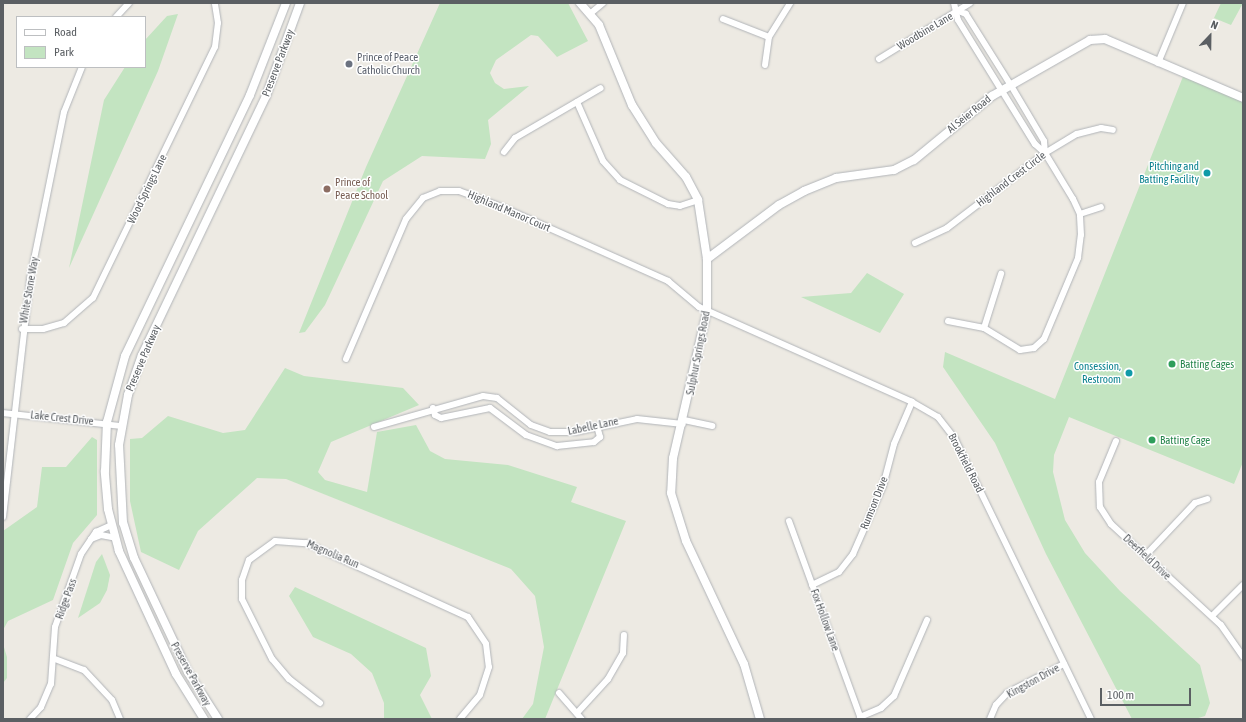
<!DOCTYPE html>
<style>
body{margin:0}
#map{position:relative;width:1246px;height:722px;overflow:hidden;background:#edeae3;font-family:"Asap Condensed",sans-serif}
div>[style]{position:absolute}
.green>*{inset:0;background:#c3e4c1}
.roads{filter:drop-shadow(0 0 1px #b1b4b8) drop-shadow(0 0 1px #b1b4b8)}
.street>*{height:6px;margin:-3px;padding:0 3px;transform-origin:3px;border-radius:3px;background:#fff}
.secondary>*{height:8px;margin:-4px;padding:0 4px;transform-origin:4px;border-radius:4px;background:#fff}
.dots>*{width:11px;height:11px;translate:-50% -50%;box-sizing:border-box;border:2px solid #fff;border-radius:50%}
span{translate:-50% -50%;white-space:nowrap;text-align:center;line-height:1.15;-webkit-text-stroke:3px #fff;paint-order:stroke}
.street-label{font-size:11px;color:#5b5f63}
.worship-label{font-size:11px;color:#5b616d}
.left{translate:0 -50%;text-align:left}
.culture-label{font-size:11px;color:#0d838f}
.right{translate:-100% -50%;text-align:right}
.education-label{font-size:11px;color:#785e54}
.leisure-label{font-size:11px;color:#27864d}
.frame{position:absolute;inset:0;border:4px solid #5b5f63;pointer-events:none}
.legend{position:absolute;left:16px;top:16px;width:130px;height:52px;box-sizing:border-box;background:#fff;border:1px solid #bdbfc1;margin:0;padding:5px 7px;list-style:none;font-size:12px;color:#5b5f63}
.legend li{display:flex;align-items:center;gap:8px;height:20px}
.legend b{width:20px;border:1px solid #bdbfc1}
.north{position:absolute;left:1190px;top:16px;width:40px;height:40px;-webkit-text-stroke:3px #fff;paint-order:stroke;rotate:22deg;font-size:11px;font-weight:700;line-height:16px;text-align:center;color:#5b5f63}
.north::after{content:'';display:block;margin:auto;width:14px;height:18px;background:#5b5f63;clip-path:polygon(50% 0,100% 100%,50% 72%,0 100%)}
.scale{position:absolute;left:1100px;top:688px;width:91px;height:18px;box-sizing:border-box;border:2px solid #5b5f63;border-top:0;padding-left:5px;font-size:12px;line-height:14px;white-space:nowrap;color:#5b5f63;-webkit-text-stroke:3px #fff;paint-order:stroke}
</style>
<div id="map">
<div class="green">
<i style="clip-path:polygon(440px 3px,568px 3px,588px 41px,557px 57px,538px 36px,531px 35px,496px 60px,490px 73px,495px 83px,504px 89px,529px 86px,488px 120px,491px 144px,485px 159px,422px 156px,383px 181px,325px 305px,305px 332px,299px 333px,366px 167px)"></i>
<i style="clip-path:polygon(1221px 3px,1243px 3px,1231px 25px,1214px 18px)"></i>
<i style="clip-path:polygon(178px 14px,158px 71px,69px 268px,104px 100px,125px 67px,145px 67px,145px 40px,167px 16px)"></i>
<i style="clip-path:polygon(1184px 74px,1243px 100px,1243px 462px,1234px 484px,1069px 417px,1054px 455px,1053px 472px,1065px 520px,1085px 553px,1120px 591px,1200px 665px,1210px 703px,1205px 716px,1195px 719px,1132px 719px,1046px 554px,995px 443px,943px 367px,945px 352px,1055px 399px)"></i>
<i style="clip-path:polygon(867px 273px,904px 294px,880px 333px,801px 297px,851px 293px)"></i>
<i style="clip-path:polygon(285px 368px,304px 376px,403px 388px,419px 405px,331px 442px,318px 472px,325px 480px,367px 492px,377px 432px,416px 425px,430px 451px,445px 459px,508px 465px,577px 487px,571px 502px,626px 521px,545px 719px,522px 719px,533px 704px,544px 647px,535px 596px,511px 569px,286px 479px,257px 478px,198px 531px,179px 570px,141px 552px,130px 501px,130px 439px,142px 438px,168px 416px,223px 433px,245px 430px)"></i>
<i style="clip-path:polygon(92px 437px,97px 440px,97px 515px,73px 543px,53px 600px,8px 621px,3px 630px,3px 531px,37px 507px,42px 467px,66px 467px)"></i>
<i style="clip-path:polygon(102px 554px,110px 575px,107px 590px,100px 603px,78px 618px,96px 562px)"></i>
<i style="clip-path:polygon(295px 587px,426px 648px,431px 676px,420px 695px,432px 719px,384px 719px,384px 703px,372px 673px,351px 654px,313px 637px,289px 596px)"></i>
<i style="clip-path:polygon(3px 644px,7px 657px,7px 678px,3px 683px)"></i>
</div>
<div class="roads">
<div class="street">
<i style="left:954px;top:3px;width:17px;rotate:77deg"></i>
<i style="left:958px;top:20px;width:146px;rotate:58.2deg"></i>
<i style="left:1035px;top:144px;width:13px;rotate:42deg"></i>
<i style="left:1045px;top:153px;width:12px;rotate:-95deg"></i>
<i style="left:1044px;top:141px;width:66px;rotate:-120.8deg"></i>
<i style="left:1010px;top:84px;width:83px;rotate:-122.2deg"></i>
<i style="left:966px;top:14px;width:9px;rotate:-159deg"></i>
<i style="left:591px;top:13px;width:16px;rotate:-40deg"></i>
<i style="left:116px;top:17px;width:19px;rotate:-47deg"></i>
<i style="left:723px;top:19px;width:49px;rotate:21.4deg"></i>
<i style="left:879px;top:59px;width:107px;rotate:-31.6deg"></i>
<i style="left:1158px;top:63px;width:65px;rotate:-67.4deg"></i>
<i style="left:765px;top:65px;width:28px;rotate:-82deg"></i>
<i style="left:769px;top:37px;width:40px;rotate:-58deg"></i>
<i style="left:577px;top:102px;width:64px;rotate:66.2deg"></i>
<i style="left:603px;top:161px;width:25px;rotate:48deg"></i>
<i style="left:620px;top:180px;width:54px;rotate:26.6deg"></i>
<i style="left:668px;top:204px;width:12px;rotate:9deg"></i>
<i style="left:680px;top:206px;width:19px;rotate:-18deg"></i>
<i style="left:504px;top:152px;width:18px;rotate:-52deg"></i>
<i style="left:515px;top:138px;width:99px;rotate:-30.2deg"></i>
<i style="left:1080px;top:214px;width:22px;rotate:-18deg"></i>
<i style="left:915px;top:243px;width:35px;rotate:-25deg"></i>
<i style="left:947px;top:228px;width:123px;rotate:-37.4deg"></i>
<i style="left:1045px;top:153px;width:37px;rotate:-31deg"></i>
<i style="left:1077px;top:134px;width:25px;rotate:-14deg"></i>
<i style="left:1101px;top:128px;width:12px;rotate:9deg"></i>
<i style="left:948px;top:321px;width:37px;rotate:11deg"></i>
<i style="left:984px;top:328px;width:42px;rotate:31.4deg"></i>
<i style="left:1020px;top:350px;width:14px;rotate:-8deg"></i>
<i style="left:1034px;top:348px;width:13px;rotate:-42deg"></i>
<i style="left:1044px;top:339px;width:88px;rotate:-67.2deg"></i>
<i style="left:1078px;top:258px;width:23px;rotate:-83deg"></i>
<i style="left:1081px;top:235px;width:21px;rotate:-93deg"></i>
<i style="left:1080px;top:214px;width:17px;rotate:-115deg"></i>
<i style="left:1073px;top:199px;width:54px;rotate:-121.3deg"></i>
<i style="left:984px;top:328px;width:57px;rotate:-72.5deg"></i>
<i style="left:22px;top:329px;width:21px"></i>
<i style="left:43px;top:329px;width:22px;rotate:-16deg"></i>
<i style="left:64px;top:323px;width:38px;rotate:-41deg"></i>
<i style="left:93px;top:298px;width:279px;rotate:-64.1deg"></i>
<i style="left:215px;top:47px;width:24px;rotate:-83deg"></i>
<i style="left:218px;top:23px;width:20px;rotate:-99deg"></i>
<i style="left:346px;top:359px;width:152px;rotate:-66.8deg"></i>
<i style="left:406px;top:219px;width:27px;rotate:-51deg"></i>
<i style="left:423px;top:198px;width:18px;rotate:-22deg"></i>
<i style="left:440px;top:191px;width:19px"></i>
<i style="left:459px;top:191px;width:46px;rotate:20.4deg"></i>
<i style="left:502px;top:207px;width:182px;rotate:24deg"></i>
<i style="left:668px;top:281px;width:40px;rotate:40deg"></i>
<i style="left:699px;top:307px;width:233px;rotate:24deg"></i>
<i style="left:912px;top:402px;width:30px;rotate:30deg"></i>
<i style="left:938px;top:417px;width:28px;rotate:52deg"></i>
<i style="left:955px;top:439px;width:311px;rotate:64.1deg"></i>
<i style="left:433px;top:408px;width:7px;rotate:74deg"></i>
<i style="left:435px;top:415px;width:7px;rotate:27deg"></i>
<i style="left:441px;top:418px;width:50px;rotate:-11.5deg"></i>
<i style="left:490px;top:408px;width:45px;rotate:36.9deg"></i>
<i style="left:526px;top:435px;width:33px;rotate:20deg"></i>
<i style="left:557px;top:446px;width:37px;rotate:-6deg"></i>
<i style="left:594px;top:442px;width:8px;rotate:-40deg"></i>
<i style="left:600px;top:437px;width:11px;rotate:-105deg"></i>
<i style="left:3px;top:413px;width:119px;rotate:6.3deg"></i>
<i style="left:684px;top:420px;width:29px;rotate:12deg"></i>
<i style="left:374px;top:427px;width:113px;rotate:-15.9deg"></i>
<i style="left:483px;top:396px;width:14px;rotate:8deg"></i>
<i style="left:497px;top:398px;width:43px;rotate:38.5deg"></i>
<i style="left:531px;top:425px;width:20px;rotate:20deg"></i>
<i style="left:550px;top:432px;width:25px"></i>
<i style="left:575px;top:432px;width:63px;rotate:-11.8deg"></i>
<i style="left:637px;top:419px;width:46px;rotate:6.2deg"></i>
<i style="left:1116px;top:441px;width:44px;rotate:112.5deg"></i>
<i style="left:1099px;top:482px;width:25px;rotate:88deg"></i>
<i style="left:1100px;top:507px;width:20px;rotate:57deg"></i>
<i style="left:1111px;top:524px;width:149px;rotate:42.6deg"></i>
<i style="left:1221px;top:625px;width:39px;rotate:55deg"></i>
<i style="left:3px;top:517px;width:240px;rotate:-83.5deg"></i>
<i style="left:30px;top:279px;width:170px;rotate:-78.5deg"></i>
<i style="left:64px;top:112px;width:48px;rotate:-68.2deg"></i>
<i style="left:789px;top:521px;width:211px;rotate:70deg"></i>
<i style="left:91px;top:539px;width:11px;rotate:-22deg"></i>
<i style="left:101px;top:535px;width:15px;rotate:11deg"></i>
<i style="left:1145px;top:556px;width:73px;rotate:-46.7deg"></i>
<i style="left:1195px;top:503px;width:13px;rotate:-18deg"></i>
<i style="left:812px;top:585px;width:30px;rotate:-26deg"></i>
<i style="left:839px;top:572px;width:23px;rotate:-52deg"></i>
<i style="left:853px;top:554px;width:74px;rotate:-66.2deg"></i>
<i style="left:883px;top:486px;width:43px;rotate:-75.3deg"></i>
<i style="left:894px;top:444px;width:46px;rotate:-66.8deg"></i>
<i style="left:1212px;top:616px;width:44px;rotate:-45deg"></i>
<i style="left:55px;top:659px;width:31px;rotate:21deg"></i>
<i style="left:84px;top:670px;width:41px;rotate:47deg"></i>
<i style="left:112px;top:700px;width:21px;rotate:67deg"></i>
<i style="left:559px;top:693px;width:35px;rotate:49deg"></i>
<i style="left:320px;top:703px;width:39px;rotate:-142deg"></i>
<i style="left:289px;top:679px;width:26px;rotate:-130deg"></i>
<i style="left:272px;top:659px;width:67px;rotate:-116.6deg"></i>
<i style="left:242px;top:599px;width:19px;rotate:-90deg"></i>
<i style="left:242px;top:580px;width:21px;rotate:-71deg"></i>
<i style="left:249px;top:560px;width:32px;rotate:-36deg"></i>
<i style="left:275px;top:541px;width:31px;rotate:4deg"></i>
<i style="left:306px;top:543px;width:178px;rotate:24.6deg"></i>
<i style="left:468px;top:617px;width:32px;rotate:56deg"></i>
<i style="left:486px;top:644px;width:23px;rotate:83deg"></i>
<i style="left:489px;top:667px;width:29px;rotate:108deg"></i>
<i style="left:480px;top:695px;width:31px;rotate:130deg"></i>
<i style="left:577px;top:713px;width:46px;rotate:-47.6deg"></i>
<i style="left:608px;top:679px;width:30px;rotate:-60deg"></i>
<i style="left:623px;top:653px;width:18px;rotate:-87deg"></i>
<i style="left:860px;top:717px;width:23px;rotate:-23deg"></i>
<i style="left:881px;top:708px;width:18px;rotate:-43deg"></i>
<i style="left:894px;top:696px;width:83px;rotate:-66.5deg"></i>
<i style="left:30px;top:719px;width:16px;rotate:-47deg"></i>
<i style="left:41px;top:707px;width:25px;rotate:-67deg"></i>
<i style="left:51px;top:684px;width:57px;rotate:-86deg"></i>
<i style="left:55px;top:627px;width:77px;rotate:-70.4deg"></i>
<i style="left:81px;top:554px;width:27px;rotate:-56deg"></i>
<i style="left:96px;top:532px;width:17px;rotate:-24deg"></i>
<i style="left:990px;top:719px;width:15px;rotate:-67deg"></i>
<i style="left:996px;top:705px;width:16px;rotate:-47deg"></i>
<i style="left:1007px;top:693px;width:64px;rotate:-27deg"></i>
</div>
<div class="secondary">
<i style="left:580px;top:3px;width:29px;rotate:49deg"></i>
<i style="left:599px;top:25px;width:87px;rotate:67.6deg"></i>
<i style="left:632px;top:105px;width:45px;rotate:57.7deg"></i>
<i style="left:656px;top:143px;width:45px;rotate:48.6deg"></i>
<i style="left:686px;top:177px;width:26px;rotate:62deg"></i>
<i style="left:698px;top:200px;width:60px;rotate:81.3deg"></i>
<i style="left:707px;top:259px;width:52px;rotate:90deg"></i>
<i style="left:707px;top:311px;width:151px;rotate:103deg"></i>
<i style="left:673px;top:458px;width:35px;rotate:93deg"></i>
<i style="left:671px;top:493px;width:50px;rotate:72.6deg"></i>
<i style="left:686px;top:541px;width:136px;rotate:64.8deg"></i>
<i style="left:744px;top:664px;width:57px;rotate:73.8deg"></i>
<i style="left:707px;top:259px;width:90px;rotate:-36.9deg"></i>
<i style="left:779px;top:205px;width:29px;rotate:-29deg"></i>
<i style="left:804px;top:191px;width:35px;rotate:-22deg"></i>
<i style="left:836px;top:178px;width:59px;rotate:-7.9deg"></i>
<i style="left:894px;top:170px;width:22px;rotate:-27deg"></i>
<i style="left:914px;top:160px;width:101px;rotate:-39.4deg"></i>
<i style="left:992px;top:96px;width:113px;rotate:-29.7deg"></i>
<i style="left:1090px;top:40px;width:15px;rotate:-4deg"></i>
<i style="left:1105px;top:39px;width:150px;rotate:23.1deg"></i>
<i style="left:204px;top:719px;width:53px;rotate:-121.9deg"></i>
<i style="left:176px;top:674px;width:136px;rotate:-114.9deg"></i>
<i style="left:119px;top:551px;width:43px;rotate:-104.7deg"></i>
<i style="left:108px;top:509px;width:38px;rotate:-95deg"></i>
<i style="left:105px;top:471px;width:49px;rotate:-87.7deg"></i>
<i style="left:107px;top:422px;width:68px;rotate:-74.7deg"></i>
<i style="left:125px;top:356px;width:289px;rotate:-64.4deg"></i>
<i style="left:250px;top:95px;width:99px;rotate:-68.6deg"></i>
<i style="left:218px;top:719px;width:56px;rotate:-122.6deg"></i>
<i style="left:188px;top:672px;width:126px;rotate:-115.3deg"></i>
<i style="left:134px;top:558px;width:37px;rotate:-107deg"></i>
<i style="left:123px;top:523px;width:78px;rotate:-92.9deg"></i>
<i style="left:119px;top:445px;width:51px;rotate:-79.8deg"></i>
<i style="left:128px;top:395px;width:42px;rotate:-70.7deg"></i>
<i style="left:142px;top:355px;width:287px;rotate:-64.4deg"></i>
<i style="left:266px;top:96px;width:99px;rotate:-69.9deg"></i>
</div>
</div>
<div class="dots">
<i style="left:349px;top:64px;background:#6b7280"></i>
<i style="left:1207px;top:173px;background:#0f9aa8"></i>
<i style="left:327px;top:189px;background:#8d6e63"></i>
<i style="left:1172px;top:364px;background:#2e9e5b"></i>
<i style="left:1129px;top:373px;background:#0f9aa8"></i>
<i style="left:1152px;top:440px;background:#2e9e5b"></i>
</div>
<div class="street-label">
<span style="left:925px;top:31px;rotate:-31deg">Woodbine Lane</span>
<span style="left:278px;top:63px;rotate:-69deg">Preserve Parkway</span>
<span style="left:969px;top:114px;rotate:-39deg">Al Seier Road</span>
<span style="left:1011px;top:179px;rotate:-37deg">Highland Crest Circle</span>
<span style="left:147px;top:189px;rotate:-64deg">Wood Springs Lane</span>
<span style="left:509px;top:211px;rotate:23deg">Highland Manor Court</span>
<span style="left:29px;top:290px;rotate:-80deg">White Stone Way</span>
<span style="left:698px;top:353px;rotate:-79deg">Sulphur Springs Road</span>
<span style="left:143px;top:358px;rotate:-67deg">Preserve Parkway</span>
<span style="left:62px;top:418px;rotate:6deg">Lake Crest Drive</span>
<span style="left:593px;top:426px;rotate:-12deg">Labelle Lane</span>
<span style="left:966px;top:463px;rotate:63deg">Brookfield Road</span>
<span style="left:874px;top:503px;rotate:-68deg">Rumson Drive</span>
<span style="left:333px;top:554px;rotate:23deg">Magnolia Run</span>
<span style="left:1147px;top:557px;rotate:43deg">Deerfield Drive</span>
<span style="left:66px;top:599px;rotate:-70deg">Ridge Pass</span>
<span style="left:825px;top:620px;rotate:70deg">Fox Hollow Lane</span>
<span style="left:191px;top:674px;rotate:61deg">Preserve Parkway</span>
<span style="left:1033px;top:681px;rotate:-29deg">Kingston Drive</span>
</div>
<div class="worship-label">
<span class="left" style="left:357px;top:64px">Prince of Peace<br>Catholic Church</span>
</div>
<div class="culture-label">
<span class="right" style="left:1199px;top:173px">Pitching and<br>Batting Facility</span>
<span class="right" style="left:1121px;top:373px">Consession,<br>Restroom</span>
</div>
<div class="education-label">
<span class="left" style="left:335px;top:189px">Prince of<br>Peace School</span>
</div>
<div class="leisure-label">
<span class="left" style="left:1180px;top:364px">Batting Cages</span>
<span class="left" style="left:1160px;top:440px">Batting Cage</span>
</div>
<div class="frame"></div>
<ul class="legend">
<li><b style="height:5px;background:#fff"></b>Road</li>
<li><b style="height:11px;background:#c3e4c1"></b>Park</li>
</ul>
<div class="north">N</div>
<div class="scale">100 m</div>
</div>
